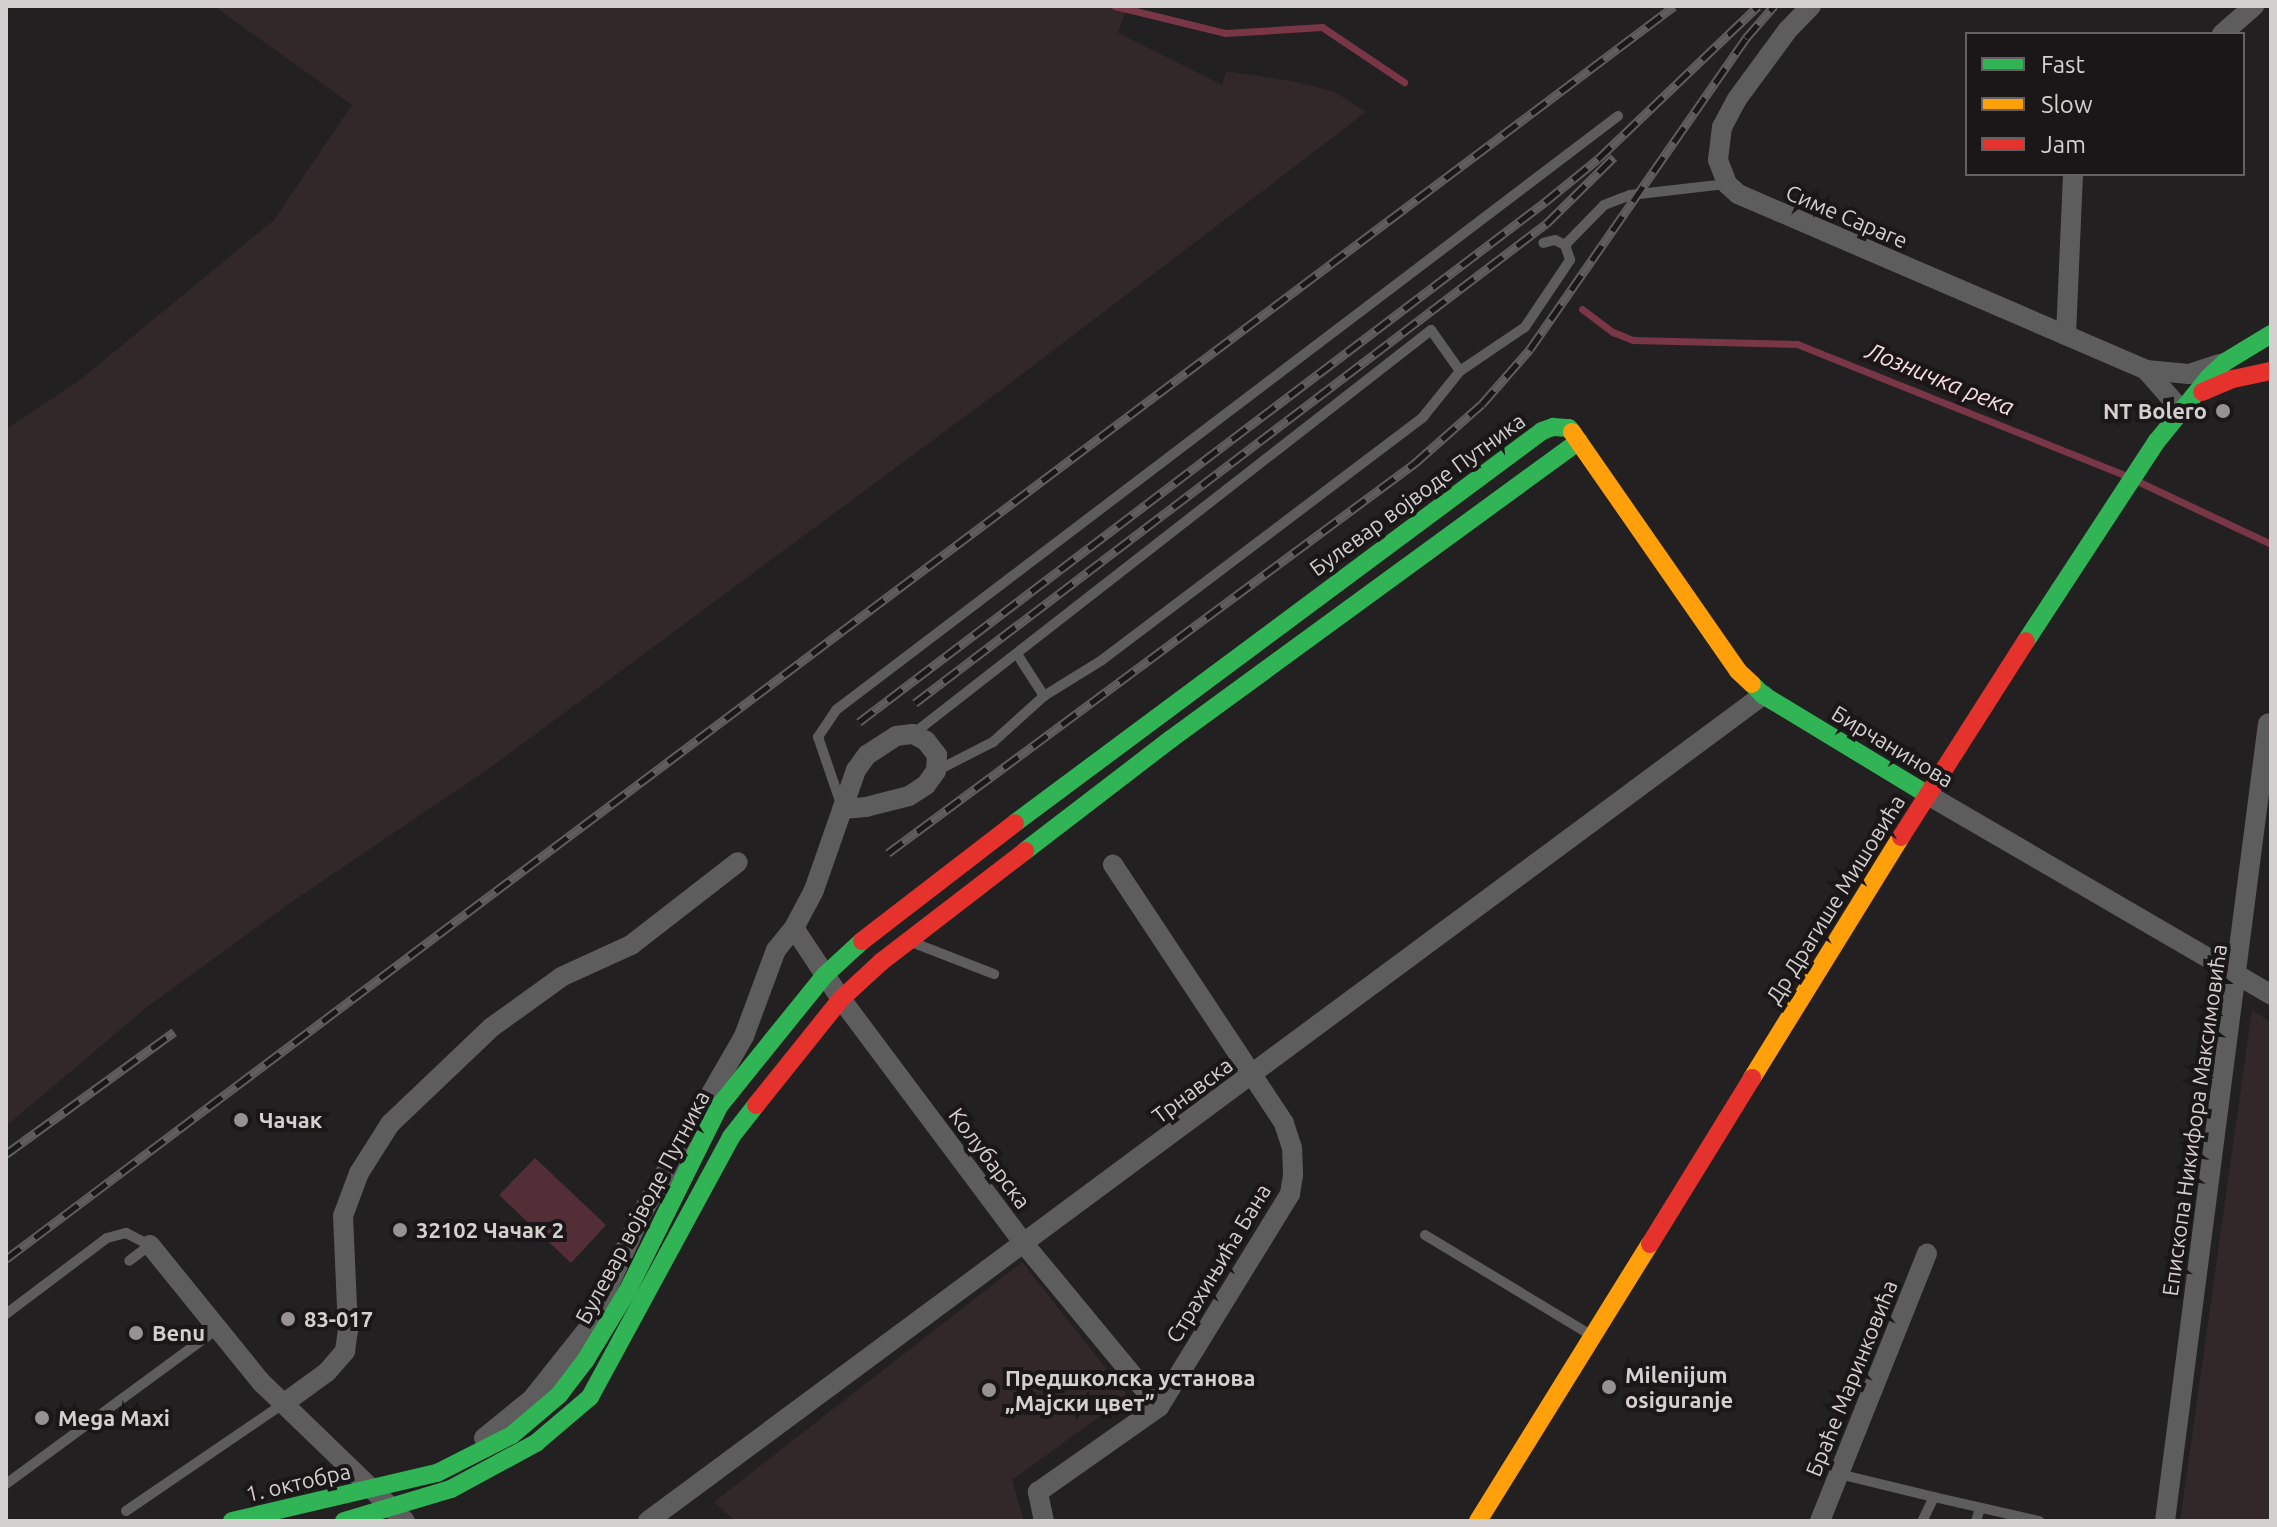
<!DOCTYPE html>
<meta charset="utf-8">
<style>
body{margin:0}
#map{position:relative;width:2277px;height:1527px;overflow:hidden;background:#232021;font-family:Ubuntu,sans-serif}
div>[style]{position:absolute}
.built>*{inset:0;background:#322729}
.green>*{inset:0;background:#542e36}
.stream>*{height:7px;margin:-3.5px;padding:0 3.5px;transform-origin:3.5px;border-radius:3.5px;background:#793646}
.lane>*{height:10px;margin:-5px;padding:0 5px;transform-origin:5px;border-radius:5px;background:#5e5d5d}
.street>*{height:20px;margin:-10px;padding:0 10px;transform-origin:10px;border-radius:10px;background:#5e5d5d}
.fast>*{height:18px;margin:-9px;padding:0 9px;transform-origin:9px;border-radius:9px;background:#30b455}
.slow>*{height:18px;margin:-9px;padding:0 9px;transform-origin:9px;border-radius:9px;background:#ff9f0a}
.jam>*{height:18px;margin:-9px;padding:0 9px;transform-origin:9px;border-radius:9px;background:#e5322d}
.rail>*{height:9px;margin-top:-4.5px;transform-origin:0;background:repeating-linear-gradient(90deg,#1b1617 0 18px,#5f5d5d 0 36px);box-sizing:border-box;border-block:2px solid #5f5d5d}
.dots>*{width:22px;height:22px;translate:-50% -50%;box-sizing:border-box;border:4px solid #1b1617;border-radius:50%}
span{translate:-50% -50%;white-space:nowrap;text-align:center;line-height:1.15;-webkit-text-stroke:8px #1b1617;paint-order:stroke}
.street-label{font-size:22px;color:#d4d0d0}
.poi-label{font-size:22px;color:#d4d0d0;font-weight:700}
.right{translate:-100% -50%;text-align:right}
.left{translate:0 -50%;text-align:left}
.water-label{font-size:24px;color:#f5dde1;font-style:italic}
.frame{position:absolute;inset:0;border:8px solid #d4d0d0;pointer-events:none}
.legend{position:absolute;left:1965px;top:32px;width:280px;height:144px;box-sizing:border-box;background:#1b1617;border:2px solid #656061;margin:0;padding:10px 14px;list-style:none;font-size:24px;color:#d4d0d0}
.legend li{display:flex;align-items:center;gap:16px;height:40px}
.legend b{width:40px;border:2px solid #656061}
</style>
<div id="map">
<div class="built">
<i style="clip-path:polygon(214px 6px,1128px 6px,1118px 33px,1222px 85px,1226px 71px,1296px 82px,1335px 92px,1366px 112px,1021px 375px,491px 767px,293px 901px,147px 1007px,6px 1126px,6px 429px,80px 380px,274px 220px,352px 105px)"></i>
<i style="clip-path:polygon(2252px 1010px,2271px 1022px,2271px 1521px,2180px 1521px)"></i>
<i style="clip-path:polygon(1022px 1262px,1128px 1396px,1012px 1480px,1024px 1521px,735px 1521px,714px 1502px)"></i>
</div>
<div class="green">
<i style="clip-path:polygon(535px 1158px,606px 1225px,571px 1263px,499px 1195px)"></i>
</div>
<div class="stream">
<i style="left:1115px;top:6px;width:113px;rotate:13.8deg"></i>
<i style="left:1225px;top:33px;width:97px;rotate:-3.5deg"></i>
<i style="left:1322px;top:27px;width:99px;rotate:33.9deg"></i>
<i style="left:1582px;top:309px;width:39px;rotate:37deg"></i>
<i style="left:1613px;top:332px;width:22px;rotate:22deg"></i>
<i style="left:1633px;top:340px;width:164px;rotate:1.4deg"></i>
<i style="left:1797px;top:344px;width:352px;rotate:21.8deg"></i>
<i style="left:2135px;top:480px;width:150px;rotate:25.2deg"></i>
</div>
<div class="lane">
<i style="left:1565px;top:245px;width:56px;rotate:-45.7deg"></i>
<i style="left:1604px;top:205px;width:28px;rotate:-21deg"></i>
<i style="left:1630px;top:195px;width:98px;rotate:-6.5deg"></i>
<i style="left:1017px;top:654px;width:50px;rotate:57.3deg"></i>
<i style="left:913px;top:734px;width:657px;rotate:-37.95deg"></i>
<i style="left:1431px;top:330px;width:50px;rotate:54.7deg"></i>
<i style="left:936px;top:771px;width:64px;rotate:-27deg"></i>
<i style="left:993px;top:742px;width:69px;rotate:-42deg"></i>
<i style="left:1044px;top:696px;width:68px;rotate:-31.8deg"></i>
<i style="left:1102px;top:660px;width:403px;rotate:-37.1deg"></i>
<i style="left:1423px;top:417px;width:59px;rotate:-51.2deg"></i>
<i style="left:1460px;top:371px;width:78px;rotate:-34.1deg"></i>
<i style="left:1525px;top:327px;width:81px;rotate:-56.1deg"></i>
<i style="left:1570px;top:260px;width:16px;rotate:-108deg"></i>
<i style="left:1565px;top:245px;width:11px;rotate:-153deg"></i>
<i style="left:1555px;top:240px;width:12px;rotate:166deg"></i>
<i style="left:842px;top:807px;width:74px;rotate:-108.9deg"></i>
<i style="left:818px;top:737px;width:32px;rotate:-56deg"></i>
<i style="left:836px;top:710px;width:982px;rotate:-37.22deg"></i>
<i style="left:914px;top:943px;width:86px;rotate:21.2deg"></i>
<i style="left:1425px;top:1235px;width:194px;rotate:31.1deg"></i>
<i style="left:6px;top:1314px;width:126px;rotate:-37deg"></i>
<i style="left:107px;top:1238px;width:20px;rotate:-15deg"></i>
<i style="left:126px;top:1233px;width:27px;rotate:27deg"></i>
<i style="left:150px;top:1245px;width:26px;rotate:143deg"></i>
<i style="left:1839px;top:1474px;width:98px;rotate:13.6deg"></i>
<i style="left:1934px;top:1497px;width:25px;rotate:116deg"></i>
<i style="left:6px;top:1484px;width:262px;rotate:-36.3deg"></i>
<i style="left:1934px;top:1497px;width:108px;rotate:12.9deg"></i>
<i style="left:126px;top:1511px;width:190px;rotate:-34.3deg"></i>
<i style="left:1976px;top:1521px;width:13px;rotate:-72deg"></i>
</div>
<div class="street">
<i style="left:1811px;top:6px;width:35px;rotate:134deg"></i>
<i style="left:1787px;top:31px;width:84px;rotate:126.3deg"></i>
<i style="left:1737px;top:99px;width:32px;rotate:118deg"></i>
<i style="left:1722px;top:127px;width:33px;rotate:97deg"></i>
<i style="left:1718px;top:160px;width:26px;rotate:69deg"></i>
<i style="left:1727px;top:184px;width:15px;rotate:42deg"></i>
<i style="left:1738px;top:194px;width:444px;rotate:23.3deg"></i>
<i style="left:2146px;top:370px;width:43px;rotate:5.3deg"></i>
<i style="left:2189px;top:374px;width:32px;rotate:-18deg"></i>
<i style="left:2222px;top:34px;width:43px;rotate:-41.2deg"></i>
<i style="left:2066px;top:335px;width:161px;rotate:-87.5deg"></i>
<i style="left:2146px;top:370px;width:55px;rotate:48.7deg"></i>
<i style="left:1928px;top:795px;width:397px;rotate:30.2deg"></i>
<i style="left:794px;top:928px;width:85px;rotate:56.5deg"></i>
<i style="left:841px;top:999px;width:307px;rotate:53.2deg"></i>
<i style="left:1025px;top:1245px;width:210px;rotate:50.4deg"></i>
<i style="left:150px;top:1245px;width:176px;rotate:51deg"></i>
<i style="left:261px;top:1382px;width:200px;rotate:44deg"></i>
<i style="left:283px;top:1404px;width:54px;rotate:-36deg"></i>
<i style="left:327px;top:1372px;width:28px;rotate:-49deg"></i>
<i style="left:345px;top:1351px;width:21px;rotate:-82deg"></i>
<i style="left:348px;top:1330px;width:114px;rotate:-92.5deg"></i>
<i style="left:343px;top:1216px;width:46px;rotate:-69.6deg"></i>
<i style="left:359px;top:1173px;width:58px;rotate:-57.7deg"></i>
<i style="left:390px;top:1124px;width:141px;rotate:-43.6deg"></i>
<i style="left:492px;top:1027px;width:87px;rotate:-35.7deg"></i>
<i style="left:563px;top:976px;width:75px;rotate:-24.5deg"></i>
<i style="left:631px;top:945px;width:135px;rotate:-37.8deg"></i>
<i style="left:484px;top:1438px;width:62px;rotate:-39.1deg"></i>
<i style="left:532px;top:1399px;width:93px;rotate:-51.5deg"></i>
<i style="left:590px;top:1326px;width:124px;rotate:-65.3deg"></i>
<i style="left:642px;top:1213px;width:204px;rotate:-60deg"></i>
<i style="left:744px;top:1036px;width:92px;rotate:-69.6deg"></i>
<i style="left:776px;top:950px;width:28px;rotate:-51deg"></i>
<i style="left:794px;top:928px;width:43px;rotate:-62.2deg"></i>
<i style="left:814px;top:890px;width:127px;rotate:-70.7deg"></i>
<i style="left:856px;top:770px;width:19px;rotate:-54deg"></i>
<i style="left:867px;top:755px;width:35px;rotate:-33deg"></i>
<i style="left:896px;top:736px;width:17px;rotate:-7deg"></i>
<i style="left:913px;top:734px;width:15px;rotate:28deg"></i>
<i style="left:926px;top:741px;width:18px;rotate:52deg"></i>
<i style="left:937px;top:755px;width:16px;rotate:94deg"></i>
<i style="left:936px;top:771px;width:17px;rotate:126deg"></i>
<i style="left:926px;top:785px;width:20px;rotate:147deg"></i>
<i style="left:909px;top:796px;width:44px;rotate:165.7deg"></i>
<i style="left:866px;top:807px;width:24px;rotate:175deg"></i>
<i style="left:648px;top:1521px;width:1388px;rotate:-36.53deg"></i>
<i style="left:1044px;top:1521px;width:30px;rotate:-102deg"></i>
<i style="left:1038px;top:1492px;width:148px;rotate:-35.1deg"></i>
<i style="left:1159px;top:1407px;width:250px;rotate:-58.4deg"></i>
<i style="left:1290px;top:1194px;width:20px;rotate:-81deg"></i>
<i style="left:1293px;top:1174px;width:26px;rotate:-92deg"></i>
<i style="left:1292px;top:1148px;width:26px;rotate:-108deg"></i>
<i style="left:1284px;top:1123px;width:310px;rotate:-123.5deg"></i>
<i style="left:1820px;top:1521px;width:288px;rotate:-68.2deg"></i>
<i style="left:2165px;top:1521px;width:804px;rotate:-82.64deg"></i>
</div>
<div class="fast">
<i style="left:2026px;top:641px;width:239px;rotate:-56.8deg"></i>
<i style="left:2157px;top:441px;width:82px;rotate:-50.9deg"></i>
<i style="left:2209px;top:377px;width:22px;rotate:-43deg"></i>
<i style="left:2225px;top:362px;width:54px;rotate:-31.3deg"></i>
<i style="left:1752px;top:684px;width:16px;rotate:45deg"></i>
<i style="left:1763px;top:695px;width:193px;rotate:31.2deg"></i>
<i style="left:1015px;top:823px;width:657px;rotate:-36.64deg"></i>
<i style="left:1542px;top:431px;width:12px;rotate:-20deg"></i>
<i style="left:1553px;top:427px;width:16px;rotate:4deg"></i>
<i style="left:1569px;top:428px;width:5px;rotate:53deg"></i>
<i style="left:1025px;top:851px;width:184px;rotate:-37.5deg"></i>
<i style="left:1171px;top:739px;width:505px;rotate:-36.14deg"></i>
<i style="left:232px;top:1521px;width:211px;rotate:-13.2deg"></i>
<i style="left:437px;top:1473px;width:84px;rotate:-26.9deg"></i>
<i style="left:512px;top:1435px;width:62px;rotate:-40.4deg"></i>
<i style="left:559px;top:1395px;width:43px;rotate:-52.6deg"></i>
<i style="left:585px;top:1361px;width:81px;rotate:-58.7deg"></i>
<i style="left:627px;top:1292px;width:209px;rotate:-63.6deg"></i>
<i style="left:720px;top:1105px;width:167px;rotate:-51.1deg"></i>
<i style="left:825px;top:975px;width:50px;rotate:-42.6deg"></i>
<i style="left:344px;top:1521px;width:112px;rotate:-16.7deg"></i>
<i style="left:451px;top:1489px;width:97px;rotate:-28.4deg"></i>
<i style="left:536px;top:1443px;width:71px;rotate:-40.4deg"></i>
<i style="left:590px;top:1397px;width:296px;rotate:-61.5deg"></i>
<i style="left:731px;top:1137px;width:41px;rotate:-52deg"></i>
</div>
<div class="slow">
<i style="left:1572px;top:432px;width:291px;rotate:55.2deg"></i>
<i style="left:1738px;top:671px;width:19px;rotate:43deg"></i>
<i style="left:1752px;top:1078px;width:283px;rotate:-58.3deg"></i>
<i style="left:1478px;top:1521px;width:326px;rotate:-58.2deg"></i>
</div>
<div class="jam">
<i style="left:2202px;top:392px;width:34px;rotate:-23deg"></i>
<i style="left:2233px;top:379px;width:39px;rotate:-12deg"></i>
<i style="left:1901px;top:837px;width:232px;rotate:-57.5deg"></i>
<i style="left:862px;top:941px;width:193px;rotate:-37.6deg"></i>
<i style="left:756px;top:1105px;width:136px;rotate:-51.3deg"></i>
<i style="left:841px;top:999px;width:54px;rotate:-42.8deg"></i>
<i style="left:881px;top:962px;width:182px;rotate:-37.6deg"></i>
<i style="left:1650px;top:1244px;width:195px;rotate:-58.4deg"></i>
</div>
<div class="rail">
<i style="left:915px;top:703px;width:794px;rotate:-37.22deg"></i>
<i style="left:1547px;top:223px;width:94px;rotate:-44.6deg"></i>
<i style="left:859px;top:722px;width:861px;rotate:-37.16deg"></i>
<i style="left:1545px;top:202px;width:68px;rotate:-39.1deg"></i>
<i style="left:1598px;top:159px;width:221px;rotate:-43.7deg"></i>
<i style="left:888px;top:853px;width:656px;rotate:-36.5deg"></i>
<i style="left:1415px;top:463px;width:89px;rotate:-41.4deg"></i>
<i style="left:1482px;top:404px;width:73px;rotate:-48.9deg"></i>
<i style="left:1530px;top:349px;width:379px;rotate:-55.2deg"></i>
<i style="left:1746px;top:38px;width:43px;rotate:-48.8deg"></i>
<i style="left:6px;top:1154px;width:208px;rotate:-36deg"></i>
<i style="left:6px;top:1259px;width:2086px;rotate:-36.91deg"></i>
</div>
<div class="dots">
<i style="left:2223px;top:411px;background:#969293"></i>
<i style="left:241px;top:1120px;background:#969293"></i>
<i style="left:400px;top:1230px;background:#969293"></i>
<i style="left:288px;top:1319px;background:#969293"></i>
<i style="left:136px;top:1333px;background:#969293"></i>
<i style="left:1609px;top:1387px;background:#969293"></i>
<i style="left:989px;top:1390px;background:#969293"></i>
<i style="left:42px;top:1418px;background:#969293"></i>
</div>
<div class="street-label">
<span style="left:1847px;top:216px;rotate:23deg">Симе Сараге</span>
<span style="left:1417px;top:494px;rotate:-36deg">Булевар војводе Путника</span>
<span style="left:1893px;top:746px;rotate:31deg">Бирчанинова</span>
<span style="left:1835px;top:899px;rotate:-58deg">Др Драгише Мишовића</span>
<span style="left:1192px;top:1090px;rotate:-37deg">Трнавска</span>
<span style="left:2194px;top:1120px;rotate:-82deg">Епископа Никифора Максимовића</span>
<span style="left:990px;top:1158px;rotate:53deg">Колубарска</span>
<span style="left:642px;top:1207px;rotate:-62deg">Булевар војводе Путника</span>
<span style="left:1218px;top:1263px;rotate:-59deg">Страхињића Бана</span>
<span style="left:1851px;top:1378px;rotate:-68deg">Браће Маринковића</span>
<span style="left:298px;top:1482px;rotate:-13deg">1. октобра</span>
</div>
<div class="poi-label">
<span class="right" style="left:2207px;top:411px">NT Bolero</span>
<span class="left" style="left:259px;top:1120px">Чачак</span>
<span class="left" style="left:416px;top:1230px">32102 Чачак 2</span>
<span class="left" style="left:304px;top:1319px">83-017</span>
<span class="left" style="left:152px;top:1333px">Benu</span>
<span class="left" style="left:1625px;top:1387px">Milenijum<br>osiguranje</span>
<span class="left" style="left:1005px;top:1390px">Предшколска установа<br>„Мајски цвет”</span>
<span class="left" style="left:58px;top:1418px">Mega Maxi</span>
</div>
<div class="water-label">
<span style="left:1940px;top:379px;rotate:22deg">Лозничка река</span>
</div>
<div class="frame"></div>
<ul class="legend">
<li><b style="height:10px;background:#30b455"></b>Fast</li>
<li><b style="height:10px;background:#ff9f0a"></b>Slow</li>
<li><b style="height:10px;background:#e5322d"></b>Jam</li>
</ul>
</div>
